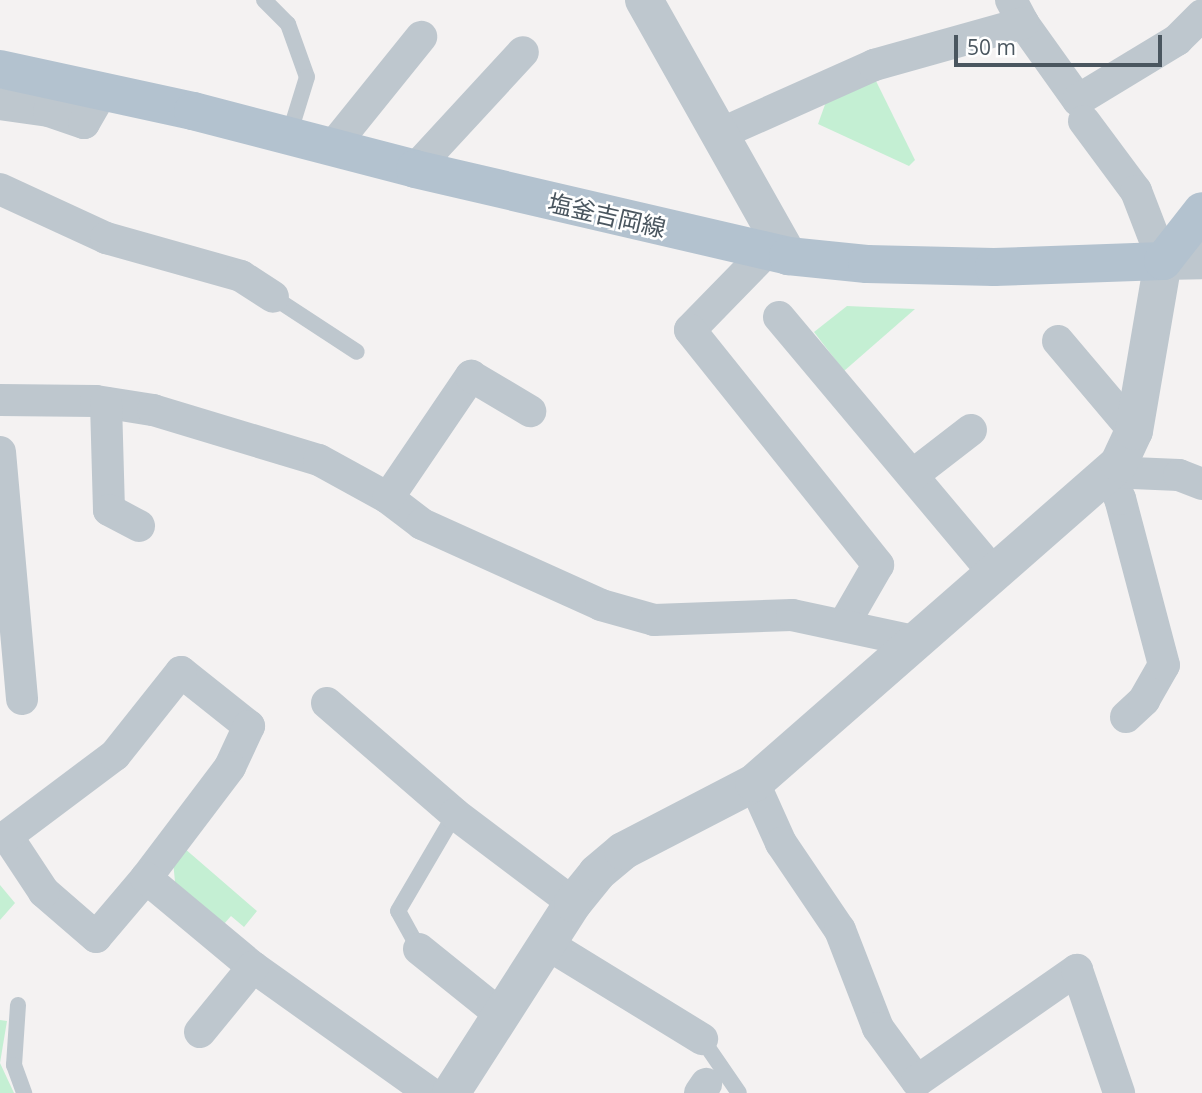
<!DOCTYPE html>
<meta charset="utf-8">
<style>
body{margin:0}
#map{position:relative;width:1202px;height:1093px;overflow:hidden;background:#f4f2f2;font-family:"Open Sans","Noto Sans JP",sans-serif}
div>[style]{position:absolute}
.green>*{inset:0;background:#c4efd3}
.service>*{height:16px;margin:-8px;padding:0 8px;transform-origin:8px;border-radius:8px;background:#bec7ce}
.minor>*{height:32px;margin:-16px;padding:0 16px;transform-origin:16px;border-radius:16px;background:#bec7ce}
.tertiary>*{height:38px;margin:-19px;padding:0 19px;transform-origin:19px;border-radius:19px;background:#bec7ce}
.primary>*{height:38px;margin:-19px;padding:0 19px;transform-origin:19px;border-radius:19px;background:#b3c2cf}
span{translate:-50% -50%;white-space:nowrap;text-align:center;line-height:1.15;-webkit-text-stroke:5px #fff;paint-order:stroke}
.street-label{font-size:24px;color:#4a565f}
.scale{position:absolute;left:954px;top:35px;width:208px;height:32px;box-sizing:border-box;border:4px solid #4a565f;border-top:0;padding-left:9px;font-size:21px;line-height:24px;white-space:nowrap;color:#4a565f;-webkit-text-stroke:5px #fff;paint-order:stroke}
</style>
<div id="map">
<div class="green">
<i style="clip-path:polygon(875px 79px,915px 160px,909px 166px,818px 124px,827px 99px)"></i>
<i style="clip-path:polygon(847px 306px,915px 309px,844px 371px,814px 332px)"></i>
<i style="clip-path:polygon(184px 848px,257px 911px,244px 927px,231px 916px,224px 924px,175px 882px,173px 861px)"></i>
<i style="clip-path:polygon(0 885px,15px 903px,0 920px)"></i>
<i style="clip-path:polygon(0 1020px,7px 1021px,0 1063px,14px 1093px,0 1093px)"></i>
</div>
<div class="service">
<i style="left:264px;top:0;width:34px;rotate:45deg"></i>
<i style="left:288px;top:24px;width:56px;rotate:70.3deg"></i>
<i style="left:307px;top:77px;width:61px;rotate:107.2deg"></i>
<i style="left:273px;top:297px;width:100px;rotate:33.2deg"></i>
<i style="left:419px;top:949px;width:43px;rotate:-118.9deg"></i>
<i style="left:398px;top:911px;width:113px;rotate:-59.6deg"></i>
<i style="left:18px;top:1005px;width:60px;rotate:93.8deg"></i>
<i style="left:14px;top:1065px;width:30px;rotate:70deg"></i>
<i style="left:702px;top:1039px;width:65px;rotate:55.6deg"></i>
</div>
<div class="minor">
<i style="left:1011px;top:0;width:26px;rotate:62deg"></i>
<i style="left:1023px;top:23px;width:95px;rotate:54.5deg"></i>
<i style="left:1078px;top:100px;width:116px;rotate:-31.2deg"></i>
<i style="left:1177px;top:40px;width:35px;rotate:-45deg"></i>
<i style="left:0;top:104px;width:49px;rotate:8.1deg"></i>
<i style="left:49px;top:111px;width:37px;rotate:19deg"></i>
<i style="left:84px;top:123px;width:38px;rotate:-60deg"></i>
<i style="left:1084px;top:121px;width:87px;rotate:53.4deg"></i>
<i style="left:1136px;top:191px;width:75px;rotate:68.9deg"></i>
<i style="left:722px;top:133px;width:167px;rotate:-24.1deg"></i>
<i style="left:874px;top:65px;width:155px;rotate:-15.7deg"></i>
<i style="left:334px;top:145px;width:139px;rotate:-51.1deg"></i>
<i style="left:415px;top:169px;width:159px;rotate:-47.3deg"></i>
<i style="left:0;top:189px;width:117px;rotate:24.8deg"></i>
<i style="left:106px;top:238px;width:140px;rotate:15.7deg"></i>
<i style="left:241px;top:276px;width:38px;rotate:33deg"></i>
<i style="left:767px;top:251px;width:110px;rotate:134.3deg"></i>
<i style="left:690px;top:330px;width:301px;rotate:51.3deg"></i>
<i style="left:878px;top:565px;width:68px;rotate:120deg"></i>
<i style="left:779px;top:317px;width:333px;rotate:50deg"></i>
<i style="left:1058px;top:341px;width:118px;rotate:49.8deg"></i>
<i style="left:0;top:400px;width:96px;rotate:0.6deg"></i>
<i style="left:96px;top:401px;width:58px;rotate:9deg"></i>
<i style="left:153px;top:410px;width:173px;rotate:16.8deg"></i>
<i style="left:319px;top:460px;width:79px;rotate:28.8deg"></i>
<i style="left:388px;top:498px;width:43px;rotate:37.4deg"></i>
<i style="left:422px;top:524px;width:196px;rotate:24.3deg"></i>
<i style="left:601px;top:605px;width:55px;rotate:15.8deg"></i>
<i style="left:654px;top:620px;width:138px;rotate:-2.1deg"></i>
<i style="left:792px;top:615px;width:124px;rotate:12.1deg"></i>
<i style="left:106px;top:403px;width:107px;rotate:88.4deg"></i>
<i style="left:109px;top:510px;width:34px;rotate:28deg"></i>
<i style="left:0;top:452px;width:248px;rotate:84.9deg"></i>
<i style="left:914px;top:474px;width:72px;rotate:-37.7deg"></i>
<i style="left:388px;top:498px;width:148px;rotate:-55.8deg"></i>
<i style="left:471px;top:376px;width:69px;rotate:30.7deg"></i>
<i style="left:181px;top:672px;width:87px;rotate:38.5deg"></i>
<i style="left:249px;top:726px;width:45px;rotate:114.9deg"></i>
<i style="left:230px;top:767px;width:139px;rotate:127.1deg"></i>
<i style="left:146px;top:878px;width:77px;rotate:130.3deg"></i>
<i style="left:96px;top:937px;width:69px;rotate:-139.1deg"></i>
<i style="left:44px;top:892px;width:67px;rotate:-123.5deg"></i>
<i style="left:7px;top:836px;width:135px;rotate:-36.9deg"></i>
<i style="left:115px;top:755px;width:106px;rotate:-51.5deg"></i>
<i style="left:327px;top:703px;width:169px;rotate:40.9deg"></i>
<i style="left:455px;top:814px;width:148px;rotate:37deg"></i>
<i style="left:1126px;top:717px;width:25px;rotate:-43deg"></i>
<i style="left:1144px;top:700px;width:40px;rotate:-60.3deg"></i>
<i style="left:1164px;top:665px;width:172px;rotate:-104.8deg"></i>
<i style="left:1120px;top:499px;width:29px;rotate:-112deg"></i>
<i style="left:1109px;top:472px;width:70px;rotate:2.5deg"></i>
<i style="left:1179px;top:475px;width:25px;rotate:21deg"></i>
<i style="left:754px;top:783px;width:66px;rotate:65.8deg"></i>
<i style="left:781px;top:843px;width:105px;rotate:55.9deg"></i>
<i style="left:840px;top:930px;width:105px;rotate:68.8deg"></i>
<i style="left:878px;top:1028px;width:66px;rotate:53.7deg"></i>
<i style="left:917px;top:1081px;width:195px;rotate:-34.8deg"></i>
<i style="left:1077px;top:970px;width:130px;rotate:71.1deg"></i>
<i style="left:146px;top:878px;width:139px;rotate:39.8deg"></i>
<i style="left:253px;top:967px;width:217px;rotate:35.4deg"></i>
<i style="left:547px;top:944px;width:182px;rotate:31.5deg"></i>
<i style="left:419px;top:949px;width:105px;rotate:38.8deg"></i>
<i style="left:200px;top:1032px;width:84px;rotate:-50.8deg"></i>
<i style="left:700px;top:1093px;width:11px;rotate:-56deg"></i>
</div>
<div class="tertiary">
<i style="left:644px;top:0;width:294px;rotate:60.6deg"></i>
<i style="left:451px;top:1093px;width:226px;rotate:-57.3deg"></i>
<i style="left:573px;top:903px;width:38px;rotate:-51deg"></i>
<i style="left:597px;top:873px;width:34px;rotate:-40deg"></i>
<i style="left:623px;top:851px;width:148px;rotate:-27.4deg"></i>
<i style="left:754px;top:783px;width:485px;rotate:-41.2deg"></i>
<i style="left:1119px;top:463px;width:35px;rotate:-65deg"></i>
<i style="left:1134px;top:431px;width:172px;rotate:-80.3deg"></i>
<i style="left:1163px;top:261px;width:39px;rotate:-1deg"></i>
</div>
<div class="primary">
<i style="left:0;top:69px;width:198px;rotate:12.3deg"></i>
<i style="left:193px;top:111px;width:229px;rotate:14.6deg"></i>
<i style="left:415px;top:169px;width:383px;rotate:13.1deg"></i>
<i style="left:788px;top:256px;width:79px;rotate:5.8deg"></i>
<i style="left:867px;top:264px;width:127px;rotate:1.4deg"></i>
<i style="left:994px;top:267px;width:169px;rotate:-2deg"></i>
<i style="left:1163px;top:261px;width:63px;rotate:-52deg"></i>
</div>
<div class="street-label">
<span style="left:607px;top:215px;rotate:13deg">塩釜吉岡線</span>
</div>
<div class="scale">50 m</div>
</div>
